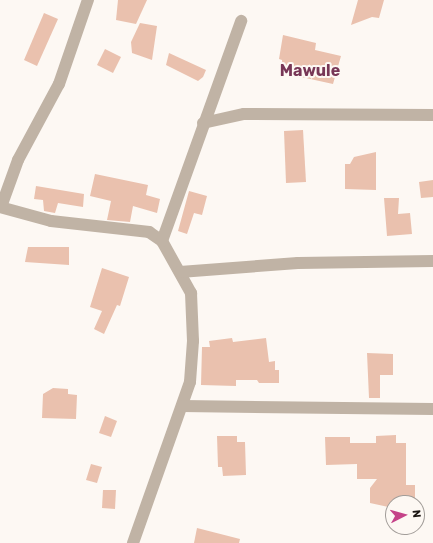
<!DOCTYPE html>
<style>
body{margin:0}
#map{position:relative;width:433px;height:543px;overflow:hidden;background:#fdf8f3;font-family:Rubik,sans-serif}
div>[style]{position:absolute}
.building>*{inset:0;background:#eac1ae}
.street>*{height:12px;margin:-6px;padding:0 6px;transform-origin:6px;border-radius:6px;background:#c0b3a5}
span{translate:-50% -50%;white-space:nowrap;text-align:center;line-height:1.15;-webkit-text-stroke:4px #fdf8f3;paint-order:stroke}
.quarter-label{font-size:16px;color:#773656;font-weight:700}
.north{position:absolute;left:385px;top:495px;width:40px;height:40px;box-sizing:border-box;background:#fdf8f3;border:1px solid #a29d99;border-radius:50%;rotate:84deg;font-size:11px;font-weight:700;line-height:16px;text-align:center;color:#1a1511}
.north::after{content:'';display:block;margin:auto;width:14px;height:18px;background:#c54288;clip-path:polygon(50% 0,100% 100%,50% 72%,0 100%)}
</style>
<div id="map">
<div class="building">
<i style="clip-path:polygon(118px 0,147px 0,136px 24px,116px 20px)"></i>
<i style="clip-path:polygon(358px 0,384px 0,379px 18px,372px 17px,351px 25px)"></i>
<i style="clip-path:polygon(44px 13px,58px 19px,37px 66px,24px 60px)"></i>
<i style="clip-path:polygon(140px 23px,157px 26px,152px 60px,132px 53px,131px 42px)"></i>
<i style="clip-path:polygon(283px 35px,316px 43px,315px 50px,341px 56px,333px 84px,283px 73px,282px 60px,279px 59px)"></i>
<i style="clip-path:polygon(105px 49px,121px 57px,113px 73px,97px 65px)"></i>
<i style="clip-path:polygon(169px 53px,206px 70px,203px 77px,198px 81px,166px 65px)"></i>
<i style="clip-path:polygon(303px 130px,306px 182px,286px 183px,284px 131px)"></i>
<i style="clip-path:polygon(376px 152px,376px 190px,345px 189px,345px 164px,350px 164px,354px 157px)"></i>
<i style="clip-path:polygon(95px 174px,148px 185px,146px 195px,160px 199px,157px 213px,133px 206px,130px 222px,107px 220px,111px 201px,90px 196px)"></i>
<i style="clip-path:polygon(433px 180px,433px 197px,421px 198px,419px 182px)"></i>
<i style="clip-path:polygon(36px 186px,84px 194px,83px 207px,58px 203px,55px 213px,44px 211px,43px 200px,34px 199px)"></i>
<i style="clip-path:polygon(189px 191px,207px 196px,202px 215px,194px 213px,187px 234px,178px 231px)"></i>
<i style="clip-path:polygon(384px 198px,399px 198px,398px 214px,410px 213px,412px 234px,387px 236px)"></i>
<i style="clip-path:polygon(28px 247px,69px 247px,69px 265px,25px 262px)"></i>
<i style="clip-path:polygon(102px 268px,129px 277px,120px 306px,117px 305px,104px 334px,94px 329px,102px 311px,90px 307px)"></i>
<i style="clip-path:polygon(232px 338px,233px 342px,266px 338px,269px 362px,275px 361px,275px 370px,279px 370px,279px 383px,259px 383px,257px 380px,236px 380px,236px 386px,201px 385px,202px 347px,210px 347px,209px 341px)"></i>
<i style="clip-path:polygon(367px 353px,393px 354px,393px 375px,380px 375px,380px 398px,369px 398px)"></i>
<i style="clip-path:polygon(53px 388px,68px 389px,68px 394px,77px 395px,76px 419px,42px 418px,43px 394px)"></i>
<i style="clip-path:polygon(105px 416px,117px 421px,111px 437px,99px 433px)"></i>
<i style="clip-path:polygon(396px 435px,396px 443px,406px 443px,406px 485px,415px 485px,415px 503px,393px 503px,393px 508px,370px 503px,370px 488px,377px 479px,357px 479px,357px 464px,326px 465px,325px 437px,350px 437px,350px 443px,376px 443px,376px 436px)"></i>
<i style="clip-path:polygon(217px 436px,237px 436px,237px 442px,245px 442px,246px 475px,223px 476px,222px 467px,218px 467px)"></i>
<i style="clip-path:polygon(91px 464px,102px 467px,97px 483px,86px 480px)"></i>
<i style="clip-path:polygon(103px 490px,116px 490px,115px 509px,102px 508px)"></i>
<i style="clip-path:polygon(197px 528px,240px 539px,239px 543px,194px 543px)"></i>
</div>
<div class="street">
<i style="left:203px;top:123px;width:42px;rotate:-12.4deg"></i>
<i style="left:244px;top:114px;width:189px;rotate:0.3deg"></i>
<i style="left:0;top:207px;width:53px;rotate:15.4deg"></i>
<i style="left:51px;top:221px;width:99px;rotate:6.4deg"></i>
<i style="left:149px;top:232px;width:16px;rotate:35deg"></i>
<i style="left:162px;top:241px;width:60px;rotate:60.9deg"></i>
<i style="left:191px;top:293px;width:48px;rotate:87.6deg"></i>
<i style="left:193px;top:341px;width:41px;rotate:94.2deg"></i>
<i style="left:190px;top:382px;width:171px;rotate:109.5deg"></i>
<i style="left:1px;top:207px;width:50px;rotate:-70.1deg"></i>
<i style="left:18px;top:160px;width:86px;rotate:-61.7deg"></i>
<i style="left:59px;top:84px;width:89px;rotate:-71deg"></i>
<i style="left:162px;top:241px;width:234px;rotate:-70.2deg"></i>
<i style="left:180px;top:272px;width:118px;rotate:-4.4deg"></i>
<i style="left:298px;top:263px;width:135px;rotate:-0.8deg"></i>
<i style="left:182px;top:406px;width:251px;rotate:0.7deg"></i>
</div>
<div class="quarter-label">
<span style="left:310px;top:71px">Mawule</span>
</div>
<div class="north">N</div>
</div>
